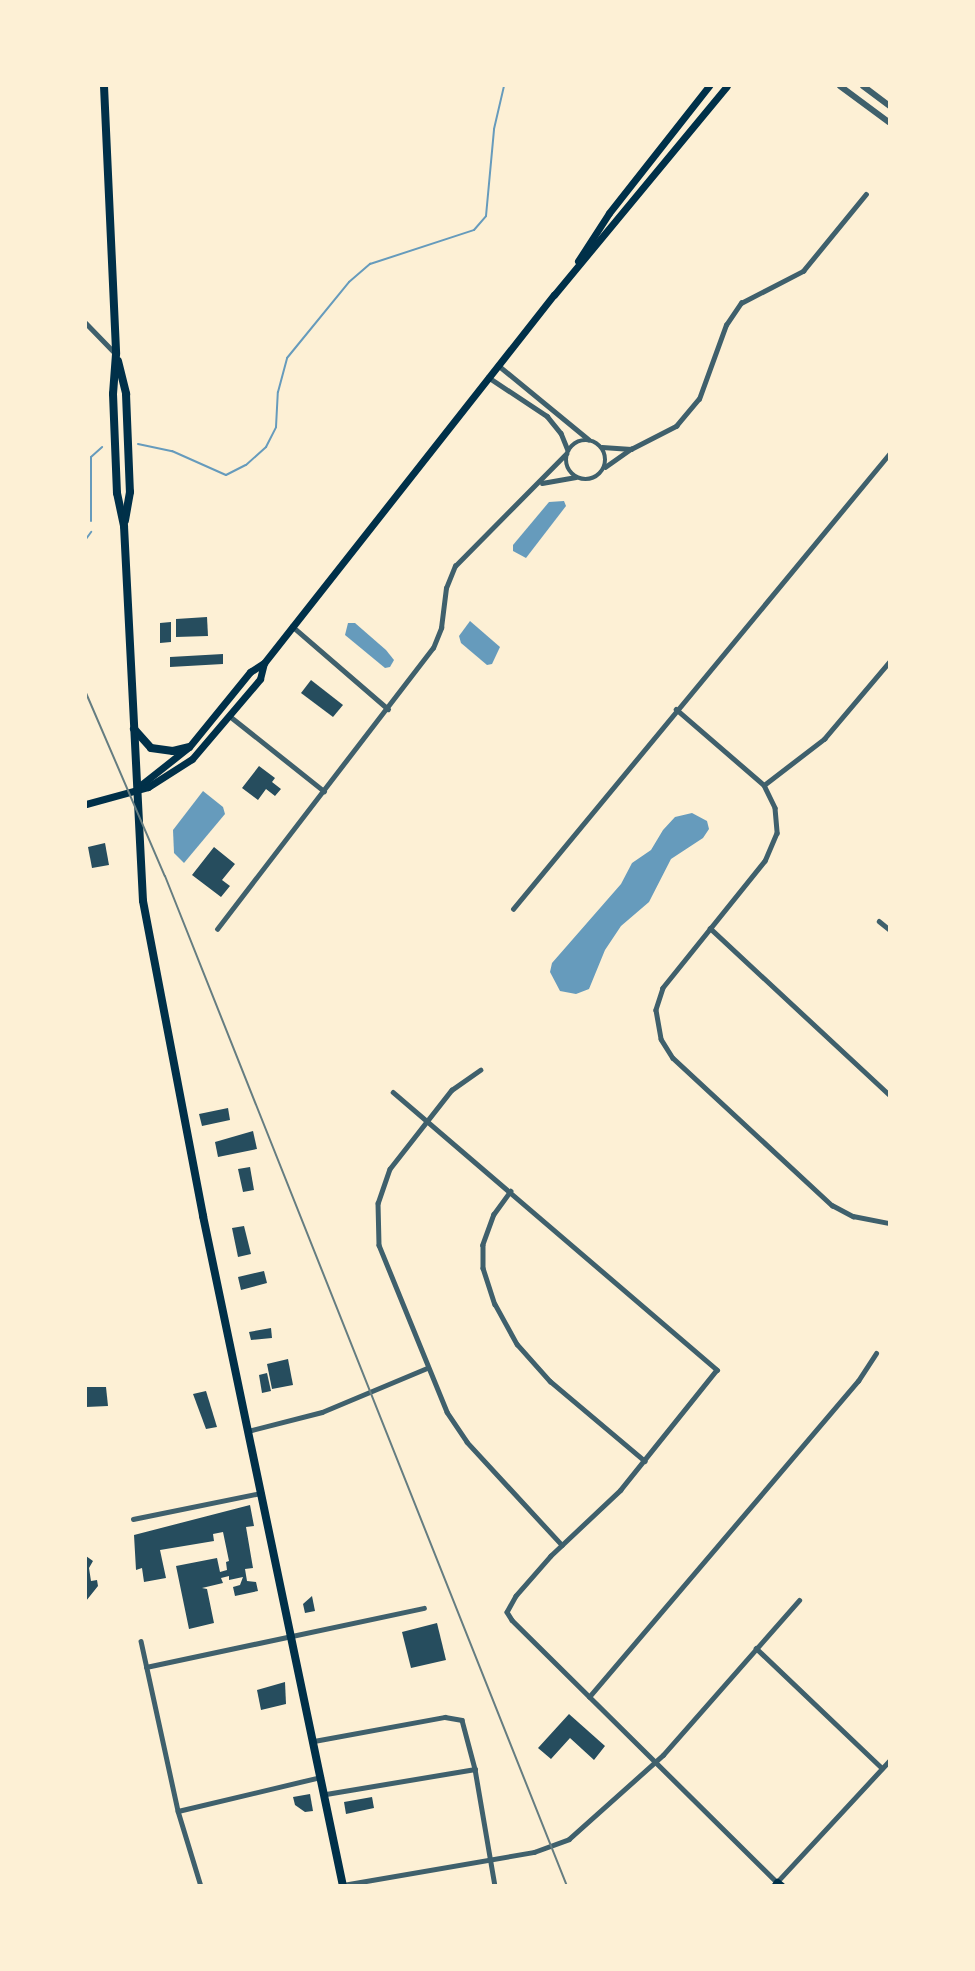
<!DOCTYPE html>
<style>
body{margin:0}
#map{position:relative;width:975px;height:1971px;overflow:hidden;background:#fdf0d5;font-family:"Nunito Sans",sans-serif}
div>[style]{position:absolute}
.water>*{inset:0;background:#669bbc}
.stream>*{height:2px;margin:-1px;padding:0 1px;transform-origin:1px;border-radius:1px;background:#669bbc}
.building>*{inset:0;background:#264d5e}
.minor>*{height:4.5px;margin:-2.25px;padding:0 2.25px;transform-origin:2.25px;border-radius:2.25px;background:#3f606c}
.minor>.ring{margin:-2.25px;padding:0;box-sizing:content-box;background:none;border:4.5px solid #3f606c;border-radius:50%}
.tertiary>*{height:6px;margin:-3px;padding:0 3px;transform-origin:3px;border-radius:3px;background:#3f606c}
.secondary>*{height:7px;margin:-3.5px;padding:0 3.5px;transform-origin:3.5px;border-radius:3.5px;background:#003049}
.primary>*{height:8px;margin:-4px;padding:0 4px;transform-origin:4px;border-radius:4px;background:#003049}
.rail>*{height:2px;margin:-1px;padding:0 1px;transform-origin:1px;border-radius:1px;background:#657d81}
span{translate:-50% -50%;white-space:nowrap;text-align:center;line-height:1.15;-webkit-text-stroke:4.5px #fdf0d5;paint-order:stroke}
.frame{position:absolute;inset:0;border:87px solid #fdf0d5;pointer-events:none}
</style>
<div id="map">
<div class="water">
<i style="clip-path:polygon(564px 501px,566px 506px,526px 558px,513px 551px,513px 545px,549px 502px)"></i>
<i style="clip-path:polygon(470px 621px,500px 647px,492px 664px,487px 665px,461px 643px,459px 636px)"></i>
<i style="clip-path:polygon(348px 623px,355px 623px,386px 650px,394px 660px,390px 667px,385px 668px,345px 635px)"></i>
<i style="clip-path:polygon(203px 791px,223px 807px,225px 814px,184px 863px,174px 853px,173px 830px)"></i>
<i style="clip-path:polygon(692px 813px,707px 821px,709px 829px,703px 838px,671px 859px,649px 902px,621px 926px,605px 950px,589px 989px,576px 994px,560px 991px,550px 972px,552px 963px,621px 884px,632px 863px,651px 850px,663px 830px,675px 817px)"></i>
</div>
<div class="stream">
<i style="left:138px;top:444px;width:35px;rotate:12deg"></i>
<i style="left:172px;top:451px;width:59px;rotate:24deg"></i>
<i style="left:226px;top:475px;width:22px;rotate:-27deg"></i>
<i style="left:246px;top:465px;width:27px;rotate:-42deg"></i>
<i style="left:266px;top:447px;width:22px;rotate:-63deg"></i>
<i style="left:276px;top:427px;width:35px;rotate:-87deg"></i>
<i style="left:278px;top:392px;width:35px;rotate:-75deg"></i>
<i style="left:287px;top:358px;width:98px;rotate:-50.8deg"></i>
<i style="left:349px;top:282px;width:28px;rotate:-41deg"></i>
<i style="left:370px;top:264px;width:109px;rotate:-18.1deg"></i>
<i style="left:474px;top:230px;width:18px;rotate:-49deg"></i>
<i style="left:486px;top:216px;width:87px;rotate:-84.7deg"></i>
<i style="left:494px;top:129px;width:44px;rotate:-76.9deg"></i>
<i style="left:91px;top:521px;width:64px;rotate:-90deg"></i>
<i style="left:91px;top:457px;width:15px;rotate:-42deg"></i>
<i style="left:86px;top:539px;width:9px;rotate:-54deg"></i>
</div>
<div class="building">
<i style="clip-path:polygon(207px 617px,208px 636px,176px 637px,176px 619px)"></i>
<i style="clip-path:polygon(171px 622px,171px 642px,160px 643px,160px 623px)"></i>
<i style="clip-path:polygon(223px 654px,223px 664px,170px 667px,170px 657px)"></i>
<i style="clip-path:polygon(311px 680px,343px 705px,333px 717px,301px 693px)"></i>
<i style="clip-path:polygon(259px 766px,275px 778px,272px 782px,281px 789px,275px 796px,266px 789px,258px 800px,242px 788px)"></i>
<i style="clip-path:polygon(105px 843px,109px 865px,92px 868px,88px 847px)"></i>
<i style="clip-path:polygon(214px 847px,235px 864px,222px 880px,230px 886px,221px 897px,192px 875px)"></i>
<i style="clip-path:polygon(228px 1108px,230px 1120px,202px 1126px,199px 1114px)"></i>
<i style="clip-path:polygon(253px 1131px,257px 1149px,218px 1157px,215px 1142px)"></i>
<i style="clip-path:polygon(250px 1167px,254px 1190px,243px 1192px,238px 1169px)"></i>
<i style="clip-path:polygon(244px 1226px,251px 1254px,238px 1257px,232px 1228px)"></i>
<i style="clip-path:polygon(264px 1271px,267px 1283px,241px 1290px,238px 1277px)"></i>
<i style="clip-path:polygon(271px 1328px,272px 1338px,251px 1340px,249px 1332px)"></i>
<i style="clip-path:polygon(288px 1359px,293px 1385px,272px 1389px,267px 1364px)"></i>
<i style="clip-path:polygon(267px 1373px,271px 1391px,262px 1393px,259px 1375px)"></i>
<i style="clip-path:polygon(86px 1387px,106px 1387px,108px 1406px,86px 1407px)"></i>
<i style="clip-path:polygon(206px 1391px,217px 1427px,206px 1429px,193px 1394px)"></i>
<i style="clip-path:polygon(250px 1505px,254px 1526px,246px 1527px,253px 1568px,245px 1569px,247px 1581px,256px 1582px,258px 1591px,235px 1596px,233px 1587px,240px 1585px,243px 1577px,229px 1580px,229px 1576px,221px 1578px,223px 1583px,202px 1588px,207px 1589px,214px 1623px,189px 1629px,176px 1566px,217px 1558px,220px 1572px,227px 1570px,226px 1562px,229px 1561px,223px 1532px,213px 1534px,214px 1541px,160px 1550px,166px 1578px,144px 1582px,142px 1568px,136px 1570px,134px 1535px)"></i>
<i style="clip-path:polygon(86px 1556px,93px 1561px,89px 1568px,91px 1581px,97px 1580px,98px 1586px,86px 1601px)"></i>
<i style="clip-path:polygon(312px 1596px,315px 1611px,305px 1613px,303px 1604px)"></i>
<i style="clip-path:polygon(437px 1623px,446px 1660px,411px 1668px,402px 1632px)"></i>
<i style="clip-path:polygon(285px 1682px,286px 1704px,261px 1710px,257px 1690px)"></i>
<i style="clip-path:polygon(569px 1714px,605px 1746px,594px 1760px,570px 1738px,551px 1759px,538px 1748px)"></i>
<i style="clip-path:polygon(310px 1794px,313px 1811px,305px 1812px,295px 1805px,293px 1797px)"></i>
<i style="clip-path:polygon(372px 1797px,374px 1808px,346px 1814px,344px 1802px)"></i>
</div>
<div class="minor">
<i style="left:86px;top:323px;width:43px;rotate:45.9deg"></i>
<i style="left:498px;top:365px;width:117px;rotate:39.4deg"></i>
<i style="left:488px;top:377px;width:71px;rotate:33.5deg"></i>
<i style="left:547px;top:416px;width:22px;rotate:51deg"></i>
<i style="left:561px;top:433px;width:18px;rotate:68deg"></i>
<i class="ring" style="left:566px;top:440px;width:35.5px;height:35.5px"></i>
<i style="left:602px;top:447px;width:29px;rotate:4deg"></i>
<i style="left:631px;top:449px;width:51px;rotate:-27.1deg"></i>
<i style="left:676px;top:426px;width:35px;rotate:-50deg"></i>
<i style="left:699px;top:399px;width:79px;rotate:-70deg"></i>
<i style="left:726px;top:325px;width:27px;rotate:-56deg"></i>
<i style="left:741px;top:303px;width:70px;rotate:-27.3deg"></i>
<i style="left:803px;top:271px;width:99px;rotate:-50.7deg"></i>
<i style="left:605px;top:467px;width:32px;rotate:-35deg"></i>
<i style="left:542px;top:483px;width:34px;rotate:-10deg"></i>
<i style="left:292px;top:626px;width:127px;rotate:40.8deg"></i>
<i style="left:676px;top:709px;width:116px;rotate:40.8deg"></i>
<i style="left:764px;top:785px;width:25px;rotate:64deg"></i>
<i style="left:775px;top:808px;width:25px;rotate:85deg"></i>
<i style="left:777px;top:833px;width:30px;rotate:113deg"></i>
<i style="left:765px;top:861px;width:163px;rotate:128.8deg"></i>
<i style="left:663px;top:988px;width:23px;rotate:108deg"></i>
<i style="left:656px;top:1010px;width:29px;rotate:80deg"></i>
<i style="left:661px;top:1039px;width:22px;rotate:58deg"></i>
<i style="left:673px;top:1058px;width:217px;rotate:42.8deg"></i>
<i style="left:832px;top:1205px;width:24px;rotate:28deg"></i>
<i style="left:853px;top:1216px;width:38px;rotate:11deg"></i>
<i style="left:231px;top:717px;width:119px;rotate:38.5deg"></i>
<i style="left:764px;top:785px;width:76px;rotate:-37.5deg"></i>
<i style="left:824px;top:739px;width:102px;rotate:-49.8deg"></i>
<i style="left:513px;top:909px;width:592px;rotate:-50.42deg"></i>
<i style="left:879px;top:921px;width:14px;rotate:39deg"></i>
<i style="left:710px;top:928px;width:246px;rotate:42.9deg"></i>
<i style="left:217px;top:929px;width:354px;rotate:-52.5deg"></i>
<i style="left:433px;top:648px;width:22px;rotate:-68deg"></i>
<i style="left:441px;top:628px;width:40px;rotate:-82.9deg"></i>
<i style="left:446px;top:588px;width:24px;rotate:-68deg"></i>
<i style="left:455px;top:566px;width:158px;rotate:-45.3deg"></i>
<i style="left:481px;top:1070px;width:35px;rotate:145deg"></i>
<i style="left:452px;top:1090px;width:100px;rotate:128.1deg"></i>
<i style="left:390px;top:1169px;width:36px;rotate:109deg"></i>
<i style="left:378px;top:1203px;width:42px;rotate:88.6deg"></i>
<i style="left:379px;top:1245px;width:180px;rotate:67.8deg"></i>
<i style="left:447px;top:1412px;width:36px;rotate:56deg"></i>
<i style="left:467px;top:1442px;width:140px;rotate:47.3deg"></i>
<i style="left:393px;top:1092px;width:427px;rotate:40.6deg"></i>
<i style="left:717px;top:1370px;width:154px;rotate:128.7deg"></i>
<i style="left:621px;top:1490px;width:96px;rotate:136.7deg"></i>
<i style="left:551px;top:1556px;width:53px;rotate:131.2deg"></i>
<i style="left:516px;top:1596px;width:18px;rotate:119deg"></i>
<i style="left:507px;top:1612px;width:9px;rotate:58deg"></i>
<i style="left:512px;top:1620px;width:373px;rotate:44.7deg"></i>
<i style="left:777px;top:1882px;width:166px;rotate:-47.2deg"></i>
<i style="left:511px;top:1191px;width:29px;rotate:126deg"></i>
<i style="left:494px;top:1214px;width:33px;rotate:110deg"></i>
<i style="left:483px;top:1245px;width:23px;rotate:90deg"></i>
<i style="left:483px;top:1268px;width:38px;rotate:72deg"></i>
<i style="left:495px;top:1304px;width:46px;rotate:61.2deg"></i>
<i style="left:517px;top:1344px;width:50px;rotate:48.3deg"></i>
<i style="left:550px;top:1381px;width:124px;rotate:40.1deg"></i>
<i style="left:248px;top:1431px;width:76px;rotate:-14.4deg"></i>
<i style="left:322px;top:1412px;width:114px;rotate:-22.7deg"></i>
<i style="left:133px;top:1519px;width:131px;rotate:-11.5deg"></i>
<i style="left:141px;top:1641px;width:174px;rotate:77.7deg"></i>
<i style="left:178px;top:1811px;width:78px;rotate:73deg"></i>
<i style="left:756px;top:1648px;width:174px;rotate:43.6deg"></i>
<i style="left:146px;top:1667px;width:284px;rotate:-12deg"></i>
<i style="left:589px;top:1697px;width:415px;rotate:-49.6deg"></i>
<i style="left:858px;top:1381px;width:33px;rotate:-57deg"></i>
<i style="left:314px;top:1741px;width:133px;rotate:-10.4deg"></i>
<i style="left:445px;top:1717px;width:17px;rotate:10deg"></i>
<i style="left:462px;top:1720px;width:51px;rotate:75.1deg"></i>
<i style="left:475px;top:1769px;width:119px;rotate:80.3deg"></i>
<i style="left:326px;top:1794px;width:151px;rotate:-9.5deg"></i>
<i style="left:178px;top:1811px;width:147px;rotate:-13.4deg"></i>
<i style="left:343px;top:1885px;width:194px;rotate:-9.8deg"></i>
<i style="left:534px;top:1852px;width:37px;rotate:-20deg"></i>
<i style="left:569px;top:1839px;width:126px;rotate:-41.8deg"></i>
<i style="left:663px;top:1755px;width:206px;rotate:-48.7deg"></i>
</div>
<div class="tertiary">
<i style="left:840px;top:86px;width:62px;rotate:36.5deg"></i>
<i style="left:863px;top:86px;width:34px;rotate:37deg"></i>
</div>
<div class="secondary">
<i style="left:578px;top:261px;width:57px;rotate:-57.1deg"></i>
<i style="left:609px;top:213px;width:162px;rotate:-51.8deg"></i>
<i style="left:137px;top:788px;width:66px;rotate:-38.3deg"></i>
<i style="left:189px;top:747px;width:97px;rotate:-50.9deg"></i>
<i style="left:250px;top:672px;width:17px;rotate:-33deg"></i>
<i style="left:264px;top:663px;width:469px;rotate:-51.8deg"></i>
<i style="left:554px;top:295px;width:271px;rotate:-50.4deg"></i>
<i style="left:86px;top:804px;width:64px;rotate:-15.3deg"></i>
<i style="left:148px;top:787px;width:52px;rotate:-32.5deg"></i>
<i style="left:192px;top:759px;width:105px;rotate:-49.6deg"></i>
<i style="left:260px;top:679px;width:16px;rotate:-76deg"></i>
<i style="left:774px;top:1886px;width:5px;rotate:-53deg"></i>
<i style="left:777px;top:1882px;width:6px;rotate:39deg"></i>
</div>
<div class="primary">
<i style="left:104px;top:86px;width:268px;rotate:87.4deg"></i>
<i style="left:116px;top:354px;width:40px;rotate:94.3deg"></i>
<i style="left:113px;top:394px;width:99px;rotate:87.7deg"></i>
<i style="left:117px;top:493px;width:34px;rotate:78deg"></i>
<i style="left:124px;top:526px;width:375px;rotate:87.1deg"></i>
<i style="left:143px;top:901px;width:321px;rotate:79.2deg"></i>
<i style="left:203px;top:1216px;width:684px;rotate:78.2deg"></i>
<i style="left:118px;top:361px;width:34px;rotate:76deg"></i>
<i style="left:126px;top:394px;width:98px;rotate:87.7deg"></i>
<i style="left:130px;top:492px;width:29px;rotate:100deg"></i>
<i style="left:134px;top:729px;width:25px;rotate:48deg"></i>
<i style="left:151px;top:748px;width:22px;rotate:8deg"></i>
<i style="left:173px;top:751px;width:16px;rotate:-14deg"></i>
</div>
<div class="rail">
<i style="left:86px;top:693px;width:199px;rotate:66.7deg"></i>
<i style="left:165px;top:876px;width:1087px;rotate:68.3deg"></i>
</div>
<div class="frame"></div>
</div>
